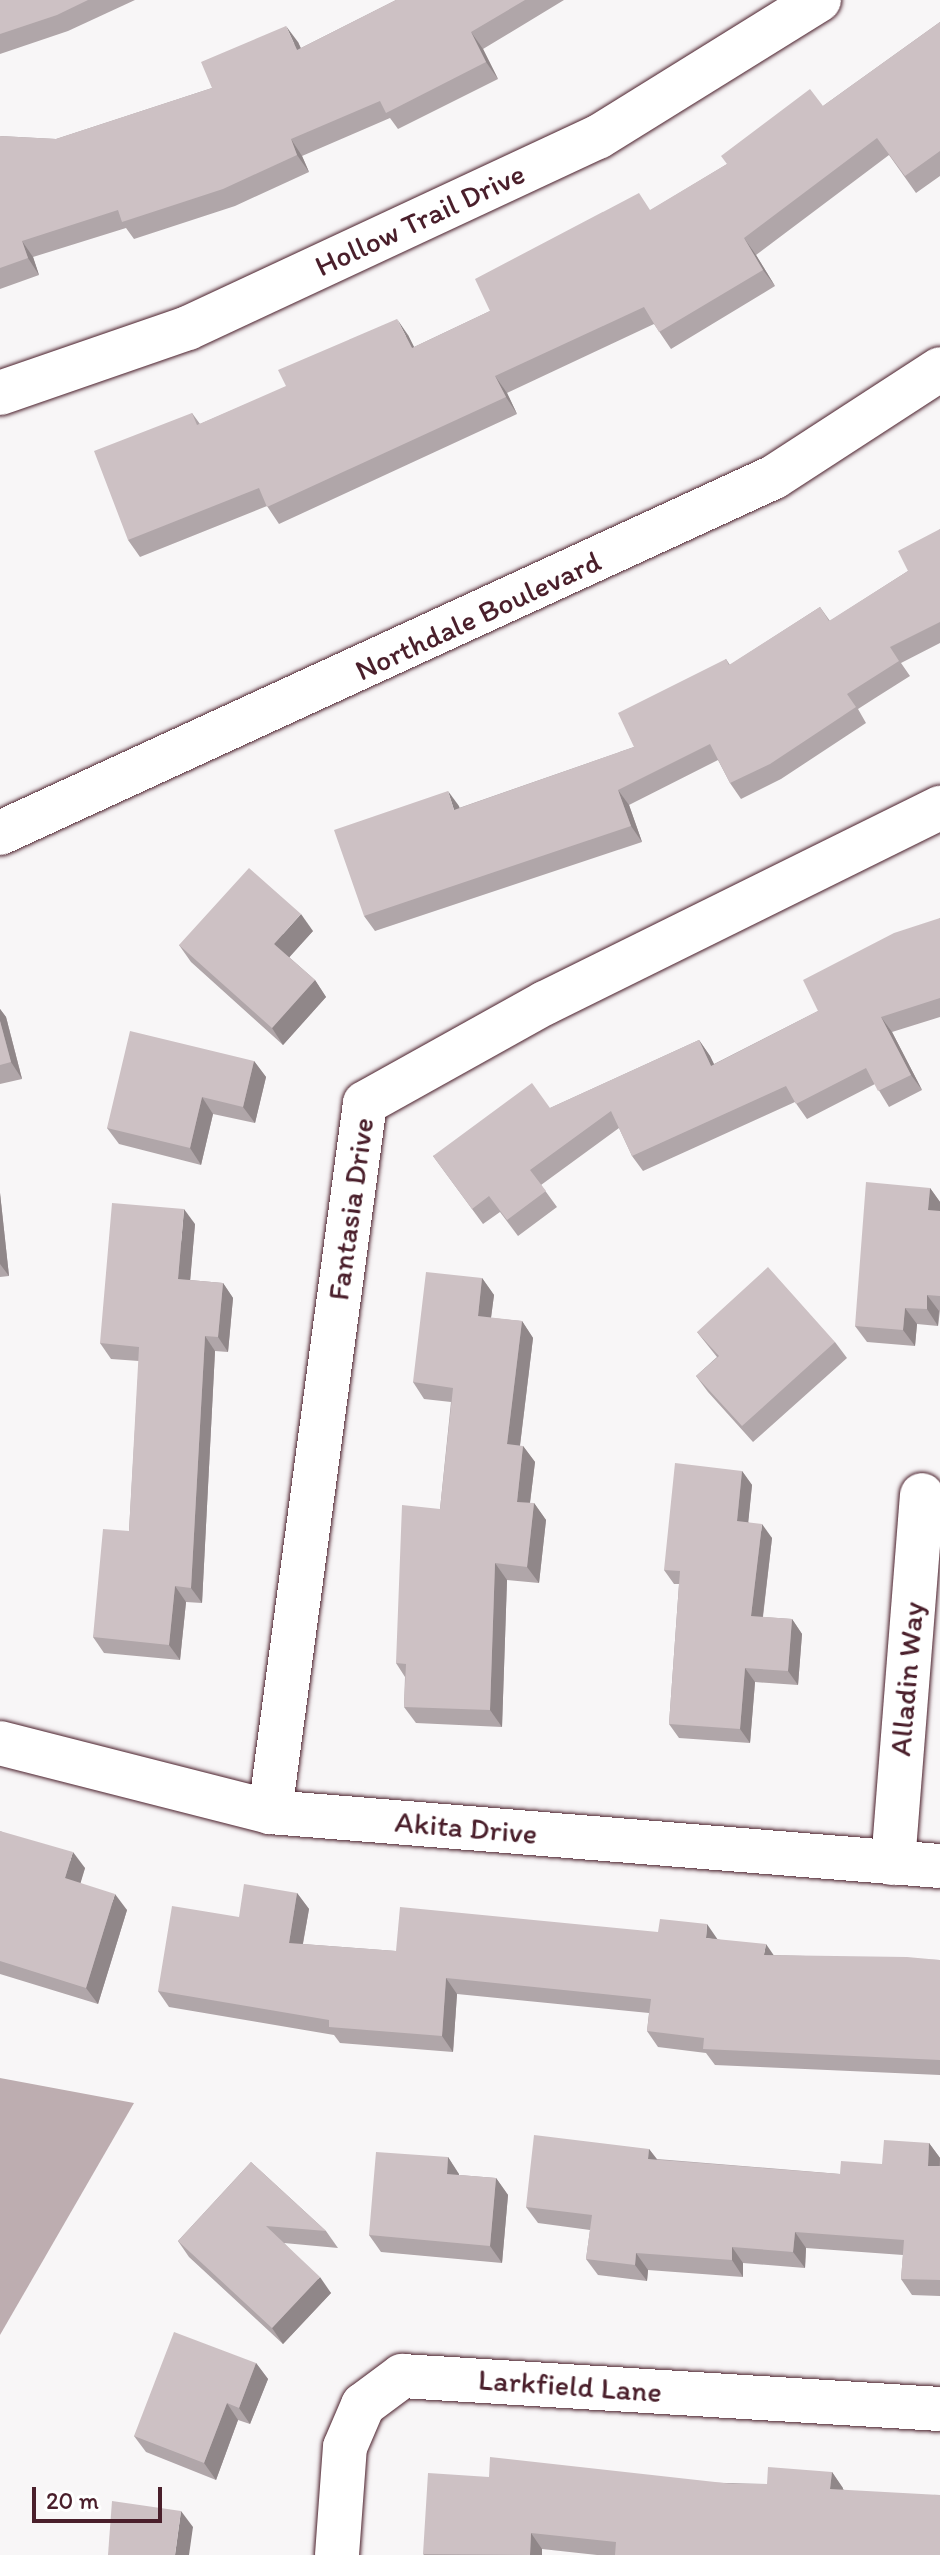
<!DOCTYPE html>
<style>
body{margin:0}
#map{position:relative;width:940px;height:2555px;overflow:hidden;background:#f8f6f7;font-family:Itim,sans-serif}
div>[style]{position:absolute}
.water>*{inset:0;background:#bdadb0}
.roads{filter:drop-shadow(0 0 2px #4a1f2b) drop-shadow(0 0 2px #4a1f2b)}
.street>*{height:44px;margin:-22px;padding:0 22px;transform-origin:22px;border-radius:22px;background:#fff}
.wall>*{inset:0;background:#b0a6a9}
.shaded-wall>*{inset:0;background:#908789}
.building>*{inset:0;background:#cdc1c4}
span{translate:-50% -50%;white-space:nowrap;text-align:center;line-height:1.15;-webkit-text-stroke:6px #fff;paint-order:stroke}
.street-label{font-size:30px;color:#4a1f2b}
.scale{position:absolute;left:32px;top:2487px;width:130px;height:36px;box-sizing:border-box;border:4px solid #4a1f2b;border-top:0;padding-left:10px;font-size:24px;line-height:28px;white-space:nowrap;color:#4a1f2b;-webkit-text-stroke:6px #fff;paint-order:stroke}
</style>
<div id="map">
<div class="water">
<i style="clip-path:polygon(0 2078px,134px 2103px,0 2335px)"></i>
</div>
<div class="roads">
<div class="street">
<i style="left:0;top:393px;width:199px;rotate:-19.1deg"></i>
<i style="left:188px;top:328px;width:452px;rotate:-25deg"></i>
<i style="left:598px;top:137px;width:260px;rotate:-31.8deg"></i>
<i style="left:0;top:833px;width:852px;rotate:-24.7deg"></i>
<i style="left:774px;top:477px;width:198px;rotate:-33deg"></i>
<i style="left:0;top:1743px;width:279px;rotate:14.3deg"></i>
<i style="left:270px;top:1812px;width:672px;rotate:4.61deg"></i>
<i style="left:270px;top:1812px;width:715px;rotate:-82.37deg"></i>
<i style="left:365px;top:1103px;width:206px;rotate:-29.1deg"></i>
<i style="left:545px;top:1003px;width:441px;rotate:-26.3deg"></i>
<i style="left:893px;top:1863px;width:369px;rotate:-85.5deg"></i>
<i style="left:337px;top:2555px;width:108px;rotate:-85.8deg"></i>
<i style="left:345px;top:2447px;width:46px;rotate:-66.8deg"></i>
<i style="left:363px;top:2405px;width:49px;rotate:-36.6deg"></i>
<i style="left:402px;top:2376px;width:539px;rotate:3.51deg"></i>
</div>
</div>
<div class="wall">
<i style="clip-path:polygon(0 0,135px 0,68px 31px,0 54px)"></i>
<i style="clip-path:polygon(396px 0,564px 0,483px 49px,498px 79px,398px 129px,390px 118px,302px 156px,309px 172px,235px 206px,134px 239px,126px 228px,33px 257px,39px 275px,0 289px,0 136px,56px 139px,212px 88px,298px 42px,301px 48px)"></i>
<i style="clip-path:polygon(940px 22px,940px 176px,916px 193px,889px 155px,756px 255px,775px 286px,671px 349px,654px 324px,507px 393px,517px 414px,279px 524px,267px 506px,140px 557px,128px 540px,192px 413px,200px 424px,408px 335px,414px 347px,490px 311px,651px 210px,823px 106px)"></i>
<i style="clip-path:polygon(940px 529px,940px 643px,901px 663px,910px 676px,858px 709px,866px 723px,781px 779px,741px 799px,730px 783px,718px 760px,629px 805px,642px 842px,375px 931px,364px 916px,459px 806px,459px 808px,634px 747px,726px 659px,730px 665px,820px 607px,830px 621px,908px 571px)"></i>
<i style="clip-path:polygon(940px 918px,940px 1017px,892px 1032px,922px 1090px,889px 1107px,875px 1084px,807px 1119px,795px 1102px,643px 1171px,632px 1156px,619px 1128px,541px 1185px,557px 1207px,518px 1236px,500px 1212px,483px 1224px,433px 1156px,550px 1108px,699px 1040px,710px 1056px,714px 1064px,818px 1011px)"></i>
<i style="clip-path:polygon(313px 931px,289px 957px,315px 980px,326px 997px,283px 1045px,191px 962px,179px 945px)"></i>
<i style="clip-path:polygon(0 1009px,6px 1017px,22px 1079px,0 1084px)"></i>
<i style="clip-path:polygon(254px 1061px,266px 1077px,255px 1123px,213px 1114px,201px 1165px,119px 1144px,107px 1128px)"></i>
<i style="clip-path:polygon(930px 1188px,940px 1202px,940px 1311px,938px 1326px,917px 1324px,915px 1346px,867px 1342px,855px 1326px)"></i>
<i style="clip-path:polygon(0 1193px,9px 1276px,0 1277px)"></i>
<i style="clip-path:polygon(195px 1224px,190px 1280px,223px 1283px,233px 1298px,228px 1352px,215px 1351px,202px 1603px,186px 1602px,180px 1660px,104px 1653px,93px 1637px,129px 1531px,139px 1361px,111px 1359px,100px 1343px)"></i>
<i style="clip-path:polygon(482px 1278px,494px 1295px,491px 1318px,522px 1321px,533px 1338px,520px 1446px,523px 1446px,535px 1462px,530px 1503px,534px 1503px,546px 1520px,539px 1583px,507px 1580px,502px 1727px,416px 1723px,404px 1707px,405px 1677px,396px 1663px,440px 1509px,451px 1402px,424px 1399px,413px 1382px)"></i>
<i style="clip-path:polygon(697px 1332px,835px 1342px,847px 1358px,753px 1442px,708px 1392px,696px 1376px,717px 1357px)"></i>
<i style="clip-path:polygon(742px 1471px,752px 1485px,748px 1522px,772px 1538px,763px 1617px,792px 1619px,802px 1634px,798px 1685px,755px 1682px,750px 1743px,679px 1738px,669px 1724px,679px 1584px,674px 1584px,664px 1570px)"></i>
<i style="clip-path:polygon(0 1831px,85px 1868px,80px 1883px,127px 1910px,98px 2004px,0 1974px)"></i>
<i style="clip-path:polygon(297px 1893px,309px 1909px,303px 1944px,396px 1951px,717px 1939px,773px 1955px,940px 1960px,940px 2075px,715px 2065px,706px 2053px,658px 2047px,647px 2031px,649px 2013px,457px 1994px,453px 2052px,340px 2043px,334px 2035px,169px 2007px,158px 1991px,239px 1917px)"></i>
<i style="clip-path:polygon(929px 2143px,940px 2158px,940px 2296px,912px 2295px,901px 2279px,903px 2255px,806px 2248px,805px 2268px,743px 2263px,743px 2277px,648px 2270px,647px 2281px,598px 2275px,586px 2259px,590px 2230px,538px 2223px,526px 2207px,649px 2149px,657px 2159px,840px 2174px,882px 2164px)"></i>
<i style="clip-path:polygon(448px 2157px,459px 2175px,496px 2178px,508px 2195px,502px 2263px,381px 2252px,369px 2235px)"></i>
<i style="clip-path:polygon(251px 2162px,326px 2231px,338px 2248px,284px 2243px,331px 2293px,283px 2344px,189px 2257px,178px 2241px)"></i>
<i style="clip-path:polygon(256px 2363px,268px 2379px,250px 2424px,238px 2420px,216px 2480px,146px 2452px,134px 2436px)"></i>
<i style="clip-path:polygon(832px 2472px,843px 2489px,940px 2555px,597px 2555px,542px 2549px,542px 2555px,424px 2555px,423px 2554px,489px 2477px,767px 2484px)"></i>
</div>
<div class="shaded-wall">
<i style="clip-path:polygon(286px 26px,298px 42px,308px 66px,297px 50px)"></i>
<i style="clip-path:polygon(471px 32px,483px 49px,498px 79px,486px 62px)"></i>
<i style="clip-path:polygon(291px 139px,302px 156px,309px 172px,297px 155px)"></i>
<i style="clip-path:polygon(744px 238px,756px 255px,775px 286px,763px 270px)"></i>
<i style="clip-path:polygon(22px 241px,33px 257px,39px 275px,28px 258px)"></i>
<i style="clip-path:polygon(397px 319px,408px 335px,423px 365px,412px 348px)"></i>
<i style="clip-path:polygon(495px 376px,507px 393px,517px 414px,506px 397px)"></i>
<i style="clip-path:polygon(618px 790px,629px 805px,642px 842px,631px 826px)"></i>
<i style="clip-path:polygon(448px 791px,459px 806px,465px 825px,454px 810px)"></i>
<i style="clip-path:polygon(301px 914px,313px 931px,286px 961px,274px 944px)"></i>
<i style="clip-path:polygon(315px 980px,326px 997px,283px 1045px,272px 1028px)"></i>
<i style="clip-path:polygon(0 1009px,6px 1017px,22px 1079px,11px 1062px,0 1021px)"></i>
<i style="clip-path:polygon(881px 1017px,892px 1032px,922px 1090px,911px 1075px)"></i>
<i style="clip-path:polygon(699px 1040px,710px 1056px,722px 1081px,711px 1066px)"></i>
<i style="clip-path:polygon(254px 1061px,266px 1077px,255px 1123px,243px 1107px)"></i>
<i style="clip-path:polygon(202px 1097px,213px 1114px,201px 1165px,190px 1148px)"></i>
<i style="clip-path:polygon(930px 1188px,940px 1202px,940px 1219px,928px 1210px)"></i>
<i style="clip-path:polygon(0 1193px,9px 1276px,0 1264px)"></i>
<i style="clip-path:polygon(184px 1209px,195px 1224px,189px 1294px,178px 1279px)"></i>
<i style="clip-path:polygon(482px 1278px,494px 1295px,489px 1332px,478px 1316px)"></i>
<i style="clip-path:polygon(223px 1283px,233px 1298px,228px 1352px,218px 1337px)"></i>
<i style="clip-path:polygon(927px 1295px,939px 1311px,938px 1326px,927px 1309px)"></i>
<i style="clip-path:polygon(905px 1308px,917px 1324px,915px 1346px,903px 1330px)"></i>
<i style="clip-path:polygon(522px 1321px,533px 1338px,518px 1461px,507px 1444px)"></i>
<i style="clip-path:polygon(205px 1336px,215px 1351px,202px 1603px,191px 1588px)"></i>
<i style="clip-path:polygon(523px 1446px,535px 1462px,528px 1518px,517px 1502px)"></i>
<i style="clip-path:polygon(742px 1471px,752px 1485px,747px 1535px,737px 1521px)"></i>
<i style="clip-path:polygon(534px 1503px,546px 1520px,539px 1583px,527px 1567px)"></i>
<i style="clip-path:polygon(762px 1524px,772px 1538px,761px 1631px,751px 1616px)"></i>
<i style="clip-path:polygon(495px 1563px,507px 1580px,502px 1727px,490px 1710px)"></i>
<i style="clip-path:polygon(175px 1586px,186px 1602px,180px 1660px,169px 1645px)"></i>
<i style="clip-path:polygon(792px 1619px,802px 1634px,798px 1685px,788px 1671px)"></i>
<i style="clip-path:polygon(745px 1668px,755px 1682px,750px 1743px,740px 1729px)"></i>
<i style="clip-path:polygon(73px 1852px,85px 1868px,77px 1895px,65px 1878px)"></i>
<i style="clip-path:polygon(297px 1893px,309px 1909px,300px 1959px,289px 1943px)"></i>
<i style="clip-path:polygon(115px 1894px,127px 1910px,98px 2004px,86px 1988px)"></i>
<i style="clip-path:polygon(707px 1924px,718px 1940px,706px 1938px)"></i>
<i style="clip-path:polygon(766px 1944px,777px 1960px,764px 1955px)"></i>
<i style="clip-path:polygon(446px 1978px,457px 1994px,453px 2052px,442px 2036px)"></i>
<i style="clip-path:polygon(929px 2143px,940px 2158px,939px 2182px,928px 2166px)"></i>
<i style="clip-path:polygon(649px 2149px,661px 2165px,648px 2159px)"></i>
<i style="clip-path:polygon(448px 2157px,459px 2174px,458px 2190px,447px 2174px)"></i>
<i style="clip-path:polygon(496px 2178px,508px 2195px,502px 2263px,490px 2246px)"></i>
<i style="clip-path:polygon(795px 2232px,806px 2248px,805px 2268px,793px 2252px)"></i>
<i style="clip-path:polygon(732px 2247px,743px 2263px,743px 2277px,732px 2260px)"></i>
<i style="clip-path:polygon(636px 2253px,648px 2270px,647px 2281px,635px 2265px)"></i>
<i style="clip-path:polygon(320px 2277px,331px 2293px,283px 2344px,272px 2328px)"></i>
<i style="clip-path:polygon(256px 2363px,268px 2379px,250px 2424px,239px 2408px)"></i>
<i style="clip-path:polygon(227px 2403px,238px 2420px,216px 2480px,204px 2463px)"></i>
<i style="clip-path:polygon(832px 2472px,843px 2488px,841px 2504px,830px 2489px)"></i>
<i style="clip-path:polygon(181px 2511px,193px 2527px,189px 2555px,175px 2555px)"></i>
<i style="clip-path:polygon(531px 2533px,542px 2549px,542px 2555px,530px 2555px)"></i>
</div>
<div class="building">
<i style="clip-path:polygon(0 0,88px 0,57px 15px,0 34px)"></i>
<i style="clip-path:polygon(396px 0,525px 0,471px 32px,486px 62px,386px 113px,380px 101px,291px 139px,297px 155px,223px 189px,122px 222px,118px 210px,22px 241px,28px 258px,0 268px,0 136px,56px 139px,212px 88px,201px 62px,286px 26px,297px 50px)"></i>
<i style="clip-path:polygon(940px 22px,940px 151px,905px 176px,877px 138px,744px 238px,763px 270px,659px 332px,644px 307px,495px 376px,506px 397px,267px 507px,259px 488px,128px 540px,94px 451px,192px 413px,197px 425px,286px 386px,278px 370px,397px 319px,412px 348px,490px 311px,475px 279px,639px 193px,650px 210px,727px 164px,721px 156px,810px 89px,823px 106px)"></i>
<i style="clip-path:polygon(940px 529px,940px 622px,890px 647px,899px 661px,847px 694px,856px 707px,770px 764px,730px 783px,710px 744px,618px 790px,631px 826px,364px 916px,334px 830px,448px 791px,454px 810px,634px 747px,618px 713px,726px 659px,729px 665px,820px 607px,829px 621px,908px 571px,898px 551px)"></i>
<i style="clip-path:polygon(249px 868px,301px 914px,274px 944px,315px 980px,272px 1028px,179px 945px)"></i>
<i style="clip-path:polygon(940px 918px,940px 998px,881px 1017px,911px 1075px,878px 1091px,866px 1068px,796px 1104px,786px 1086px,632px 1156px,611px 1111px,530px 1170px,546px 1191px,507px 1220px,489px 1196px,472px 1209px,433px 1156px,532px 1083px,550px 1108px,699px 1040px,711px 1066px,818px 1011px,803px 980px,894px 933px)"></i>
<i style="clip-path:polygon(0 1021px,11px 1062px,0 1065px)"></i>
<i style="clip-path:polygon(130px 1031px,254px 1061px,243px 1107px,202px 1097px,190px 1148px,107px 1128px)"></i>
<i style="clip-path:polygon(866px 1182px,930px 1188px,928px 1210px,940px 1211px,940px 1296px,927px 1295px,927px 1309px,905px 1308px,903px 1330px,855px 1326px)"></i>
<i style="clip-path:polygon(112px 1203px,184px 1209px,178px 1279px,223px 1283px,218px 1337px,205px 1336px,191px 1588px,175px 1586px,169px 1645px,93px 1637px,103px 1529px,129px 1531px,139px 1347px,100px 1343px)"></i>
<i style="clip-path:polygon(768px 1267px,835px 1342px,742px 1426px,696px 1376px,719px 1356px,697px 1332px)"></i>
<i style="clip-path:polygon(426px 1272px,482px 1278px,478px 1316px,522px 1321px,507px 1444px,523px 1446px,517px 1502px,534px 1503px,527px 1567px,495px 1563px,490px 1710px,404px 1707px,406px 1664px,396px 1663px,402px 1505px,440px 1509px,453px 1388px,413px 1382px)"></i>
<i style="clip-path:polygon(675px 1463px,742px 1471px,737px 1521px,762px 1524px,751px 1616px,792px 1619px,788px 1671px,745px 1668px,740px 1729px,669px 1724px,680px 1571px,664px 1570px)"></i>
<i style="clip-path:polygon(0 1831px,73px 1852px,65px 1878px,115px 1894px,86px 1988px,0 1961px)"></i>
<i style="clip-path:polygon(244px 1884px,297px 1893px,289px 1943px,396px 1951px,400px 1907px,658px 1932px,660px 1919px,707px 1924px,706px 1938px,766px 1944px,764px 1955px,907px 1957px,940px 1960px,940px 2060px,703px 2049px,704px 2038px,647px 2031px,651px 1999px,446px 1978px,442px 2036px,329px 2027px,329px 2020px,158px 1991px,172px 1906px,239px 1917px)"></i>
<i style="clip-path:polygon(534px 2135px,649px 2149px,648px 2159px,840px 2174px,841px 2161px,882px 2164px,884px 2140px,929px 2143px,928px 2166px,940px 2166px,940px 2280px,901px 2279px,904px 2240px,795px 2232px,793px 2252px,732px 2247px,732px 2260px,636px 2253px,635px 2265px,586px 2259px,592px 2215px,526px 2207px)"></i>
<i style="clip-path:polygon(376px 2152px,448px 2157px,447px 2174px,496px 2178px,490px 2246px,369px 2235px)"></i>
<i style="clip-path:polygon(251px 2162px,326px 2231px,266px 2226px,320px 2277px,272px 2328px,178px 2241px)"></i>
<i style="clip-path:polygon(174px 2332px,256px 2363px,239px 2408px,227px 2403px,204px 2463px,134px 2436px)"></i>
<i style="clip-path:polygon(490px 2457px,733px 2484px,767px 2484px,768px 2467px,832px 2472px,830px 2489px,940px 2495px,940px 2555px,615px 2555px,616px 2542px,531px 2533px,530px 2555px,423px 2554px,428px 2473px,489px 2477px)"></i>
<i style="clip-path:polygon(112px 2501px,181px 2511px,175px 2555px,108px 2555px)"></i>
</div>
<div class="street-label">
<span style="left:420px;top:220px;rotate:-25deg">Hollow Trail Drive</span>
<span style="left:478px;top:616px;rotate:-25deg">Northdale Boulevard</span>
<span style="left:351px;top:1209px;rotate:-82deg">Fantasia Drive</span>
<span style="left:907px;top:1679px;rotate:-85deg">Alladin Way</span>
<span style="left:466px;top:1828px;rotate:5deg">Akita Drive</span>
<span style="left:570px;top:2386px;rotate:4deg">Larkfield Lane</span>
</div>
<div class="scale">20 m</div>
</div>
